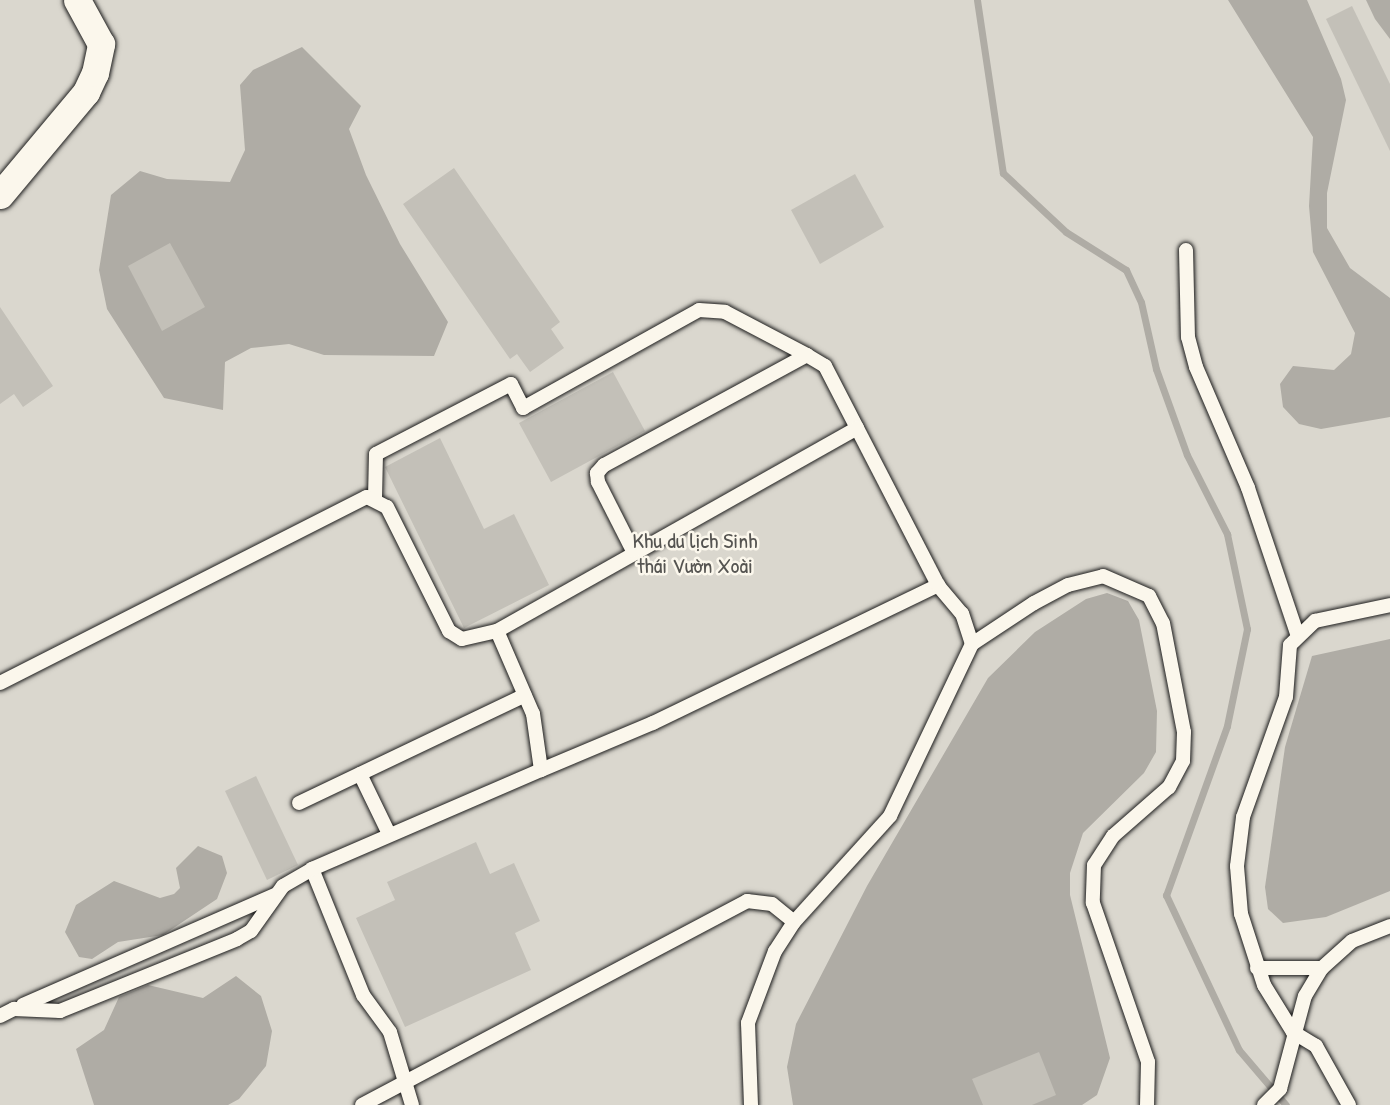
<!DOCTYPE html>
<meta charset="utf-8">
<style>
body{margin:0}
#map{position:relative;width:1390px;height:1105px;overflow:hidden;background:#fbf7ec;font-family:"Patrick Hand",sans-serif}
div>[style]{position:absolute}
.green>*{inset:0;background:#dad7ce}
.water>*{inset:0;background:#afaca5}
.stream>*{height:7px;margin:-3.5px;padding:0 3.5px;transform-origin:3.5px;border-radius:3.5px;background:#afaca5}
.building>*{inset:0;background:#c3c0b8}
.roads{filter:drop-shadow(0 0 2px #1c1c1c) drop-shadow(0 0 2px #1c1c1c)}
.lane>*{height:14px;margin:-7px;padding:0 7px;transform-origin:7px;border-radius:7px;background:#fbf7ec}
.street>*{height:27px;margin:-13.5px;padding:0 13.5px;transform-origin:13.5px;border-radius:13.5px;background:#fbf7ec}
span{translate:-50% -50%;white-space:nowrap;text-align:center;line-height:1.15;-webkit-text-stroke:5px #fbf7ec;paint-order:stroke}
.park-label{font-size:22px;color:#555451}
</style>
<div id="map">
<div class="green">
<i style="clip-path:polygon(0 0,1390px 0,1390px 1105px,0 1105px)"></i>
</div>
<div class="water">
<i style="clip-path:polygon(1228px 0,1307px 0,1341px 79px,1346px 100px,1327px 193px,1327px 228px,1350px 268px,1390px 298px,1390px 417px,1321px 429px,1299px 424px,1283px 407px,1280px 384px,1293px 366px,1334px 370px,1351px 354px,1355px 333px,1313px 252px,1309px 206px,1313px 137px)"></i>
<i style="clip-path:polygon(1366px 0,1390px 0,1390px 39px,1375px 19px)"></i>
<i style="clip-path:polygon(302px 47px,361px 106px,349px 129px,366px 175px,400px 244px,448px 322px,434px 356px,324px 355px,289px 344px,251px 348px,225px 362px,223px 410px,164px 398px,107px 309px,99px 270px,111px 195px,140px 171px,167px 179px,230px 182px,245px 150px,240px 85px,253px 70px)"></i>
<i style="clip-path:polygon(1107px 593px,1128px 601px,1139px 620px,1157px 711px,1156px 752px,1144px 773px,1083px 833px,1070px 873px,1070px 895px,1110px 1058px,1097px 1095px,1082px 1105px,793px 1105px,787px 1067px,796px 1024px,867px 886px,988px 678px,1035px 632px,1086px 599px)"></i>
<i style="clip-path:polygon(1390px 639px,1390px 891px,1326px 917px,1283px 923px,1268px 909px,1265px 887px,1285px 747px,1312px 656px)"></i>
<i style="clip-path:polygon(198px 846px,222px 856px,227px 873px,217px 899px,163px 935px,118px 942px,92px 959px,79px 957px,65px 932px,76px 905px,114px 881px,160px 898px,174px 894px,180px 888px,176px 868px)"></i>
<i style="clip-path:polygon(236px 976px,261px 996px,272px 1031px,266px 1066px,239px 1099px,228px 1105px,94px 1105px,76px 1049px,104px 1030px,119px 997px,148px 985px,203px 998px)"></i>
</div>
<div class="stream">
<i style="left:977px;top:0;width:175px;rotate:81.5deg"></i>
<i style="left:1003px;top:173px;width:86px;rotate:43.1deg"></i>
<i style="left:1066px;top:232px;width:71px;rotate:32.3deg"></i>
<i style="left:1126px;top:270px;width:35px;rotate:65deg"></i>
<i style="left:1141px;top:302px;width:69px;rotate:77.4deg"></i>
<i style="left:1156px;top:369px;width:91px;rotate:70.2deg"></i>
<i style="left:1187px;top:455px;width:89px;rotate:63.1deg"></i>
<i style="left:1227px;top:534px;width:97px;rotate:78.1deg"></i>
<i style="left:1247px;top:629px;width:99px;rotate:101.7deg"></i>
<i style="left:1227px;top:726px;width:180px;rotate:109.8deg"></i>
<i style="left:1166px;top:895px;width:171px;rotate:64.8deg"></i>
<i style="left:1239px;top:1050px;width:72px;rotate:49.5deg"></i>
</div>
<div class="building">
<i style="clip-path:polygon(1352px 6px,1390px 84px,1390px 151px,1326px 19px)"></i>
<i style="clip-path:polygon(454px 168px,560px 322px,551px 329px,564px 348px,530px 372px,517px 354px,510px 359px,403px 204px)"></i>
<i style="clip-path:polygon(855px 174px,884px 227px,820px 264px,791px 210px)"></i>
<i style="clip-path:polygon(170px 243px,205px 307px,162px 331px,128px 266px)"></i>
<i style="clip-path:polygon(0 307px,53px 386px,23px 407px,14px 394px,0 404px)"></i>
<i style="clip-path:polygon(613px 372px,645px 431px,551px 482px,519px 423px)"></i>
<i style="clip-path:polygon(440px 438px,484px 529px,514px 514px,549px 585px,464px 628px,385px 467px)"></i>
<i style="clip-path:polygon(256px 776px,298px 865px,267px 880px,225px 791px)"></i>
<i style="clip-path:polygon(476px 842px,490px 874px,514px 863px,540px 921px,515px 933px,531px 970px,405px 1027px,356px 918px,395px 900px,387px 882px)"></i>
<i style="clip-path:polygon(1039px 1052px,1056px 1095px,1032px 1105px,983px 1105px,972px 1079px)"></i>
</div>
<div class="roads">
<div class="lane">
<i style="left:1186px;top:250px;width:87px;rotate:88.7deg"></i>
<i style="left:1188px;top:337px;width:31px;rotate:75deg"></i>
<i style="left:1196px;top:367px;width:132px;rotate:66.7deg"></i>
<i style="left:1248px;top:488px;width:154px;rotate:71.4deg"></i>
<i style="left:375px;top:498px;width:44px;rotate:-88.7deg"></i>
<i style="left:376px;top:454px;width:152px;rotate:-27.4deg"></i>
<i style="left:511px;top:384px;width:27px;rotate:63deg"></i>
<i style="left:523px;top:408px;width:201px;rotate:-29.1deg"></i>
<i style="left:699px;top:310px;width:26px;rotate:4deg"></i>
<i style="left:725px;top:312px;width:93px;rotate:27.7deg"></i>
<i style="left:972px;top:644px;width:74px;rotate:-33.5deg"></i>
<i style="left:1034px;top:603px;width:38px;rotate:-28deg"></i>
<i style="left:1068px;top:585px;width:36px;rotate:-14deg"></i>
<i style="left:1103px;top:576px;width:50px;rotate:23.5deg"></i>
<i style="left:1149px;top:596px;width:30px;rotate:63deg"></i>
<i style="left:1163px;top:623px;width:111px;rotate:79.1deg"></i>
<i style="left:1184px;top:732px;width:29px;rotate:92deg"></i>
<i style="left:1183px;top:761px;width:30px;rotate:118deg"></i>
<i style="left:1169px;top:787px;width:74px;rotate:138.8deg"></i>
<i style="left:1113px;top:836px;width:35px;rotate:123deg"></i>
<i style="left:1094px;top:865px;width:38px;rotate:92deg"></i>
<i style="left:1093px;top:903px;width:168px;rotate:70.9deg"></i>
<i style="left:1148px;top:1062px;width:43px;rotate:91.3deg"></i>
<i style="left:0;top:683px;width:411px;rotate:-26.9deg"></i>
<i style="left:367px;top:497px;width:22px;rotate:27deg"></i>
<i style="left:387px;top:507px;width:139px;rotate:63.4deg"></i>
<i style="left:449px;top:631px;width:15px;rotate:32deg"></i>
<i style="left:462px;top:639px;width:36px;rotate:-13deg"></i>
<i style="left:497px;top:631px;width:413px;rotate:-29.4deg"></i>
<i style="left:857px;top:428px;width:70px;rotate:-117.3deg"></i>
<i style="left:825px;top:366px;width:21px;rotate:-149deg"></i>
<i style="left:807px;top:355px;width:231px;rotate:151.5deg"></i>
<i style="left:604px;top:465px;width:11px;rotate:131deg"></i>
<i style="left:597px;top:473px;width:9px;rotate:84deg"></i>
<i style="left:598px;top:482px;width:77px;rotate:63.1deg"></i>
<i style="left:541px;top:770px;width:121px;rotate:-22.8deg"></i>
<i style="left:653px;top:723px;width:317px;rotate:-25.8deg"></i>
<i style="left:360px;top:774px;width:67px;rotate:64.2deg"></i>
<i style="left:299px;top:803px;width:250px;rotate:-25.5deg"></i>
<i style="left:794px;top:922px;width:143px;rotate:-47.8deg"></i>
<i style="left:890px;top:816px;width:191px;rotate:-64.5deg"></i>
<i style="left:972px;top:644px;width:32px;rotate:-108deg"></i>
<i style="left:962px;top:614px;width:38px;rotate:-130deg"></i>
<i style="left:938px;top:585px;width:177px;rotate:-117.3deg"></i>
<i style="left:1257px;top:968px;width:65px"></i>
<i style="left:23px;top:1005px;width:275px;rotate:-23.6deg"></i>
<i style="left:0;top:1016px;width:16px;rotate:-27deg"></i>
<i style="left:14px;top:1009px;width:46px;rotate:2.5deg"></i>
<i style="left:60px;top:1011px;width:191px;rotate:-22.1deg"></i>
<i style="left:237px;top:939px;width:16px;rotate:-30deg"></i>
<i style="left:251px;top:931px;width:55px;rotate:-54.6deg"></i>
<i style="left:283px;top:886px;width:34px;rotate:-30deg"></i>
<i style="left:362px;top:1105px;width:436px;rotate:-27.9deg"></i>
<i style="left:747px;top:901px;width:25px;rotate:7deg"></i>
<i style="left:772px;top:904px;width:28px;rotate:39deg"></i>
<i style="left:794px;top:922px;width:35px;rotate:123deg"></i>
<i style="left:775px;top:951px;width:77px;rotate:110.6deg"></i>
<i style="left:748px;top:1023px;width:82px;rotate:87.9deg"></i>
<i style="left:412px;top:1105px;width:76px;rotate:-106.8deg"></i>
<i style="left:390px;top:1032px;width:46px;rotate:-126.1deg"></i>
<i style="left:363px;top:995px;width:136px;rotate:-112deg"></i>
<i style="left:312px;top:869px;width:249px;rotate:-23.4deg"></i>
<i style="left:541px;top:770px;width:57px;rotate:-98.1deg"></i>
<i style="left:533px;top:714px;width:90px;rotate:-113.4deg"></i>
<i style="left:1264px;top:1105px;width:23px;rotate:-45deg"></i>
<i style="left:1280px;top:1089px;width:96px;rotate:-75deg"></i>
<i style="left:1305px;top:996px;width:33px;rotate:-59deg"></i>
<i style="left:1322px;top:968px;width:40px;rotate:-42deg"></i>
<i style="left:1352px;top:941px;width:41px;rotate:-21.5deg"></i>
<i style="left:1349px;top:1105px;width:68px;rotate:-119.2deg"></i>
<i style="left:1316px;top:1046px;width:27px;rotate:-149deg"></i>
<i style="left:1293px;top:1032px;width:55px;rotate:-121.7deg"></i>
<i style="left:1264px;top:985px;width:75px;rotate:-107.9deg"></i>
<i style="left:1241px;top:914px;width:48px;rotate:-94.8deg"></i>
<i style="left:1237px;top:866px;width:49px;rotate:-83deg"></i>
<i style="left:1243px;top:817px;width:127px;rotate:-70.3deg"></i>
<i style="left:1286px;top:697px;width:52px;rotate:-85.6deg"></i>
<i style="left:1290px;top:645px;width:35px;rotate:-44deg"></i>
<i style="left:1315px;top:621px;width:77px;rotate:-12deg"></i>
</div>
<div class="street">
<i style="left:0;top:195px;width:134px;rotate:-50.1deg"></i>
<i style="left:86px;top:92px;width:21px;rotate:-65deg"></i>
<i style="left:95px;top:73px;width:30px;rotate:-78deg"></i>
<i style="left:101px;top:44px;width:50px;rotate:-118.6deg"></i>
</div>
</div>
<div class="park-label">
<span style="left:695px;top:553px">Khu du lịch Sinh<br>thái Vườn Xoài</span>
</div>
</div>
